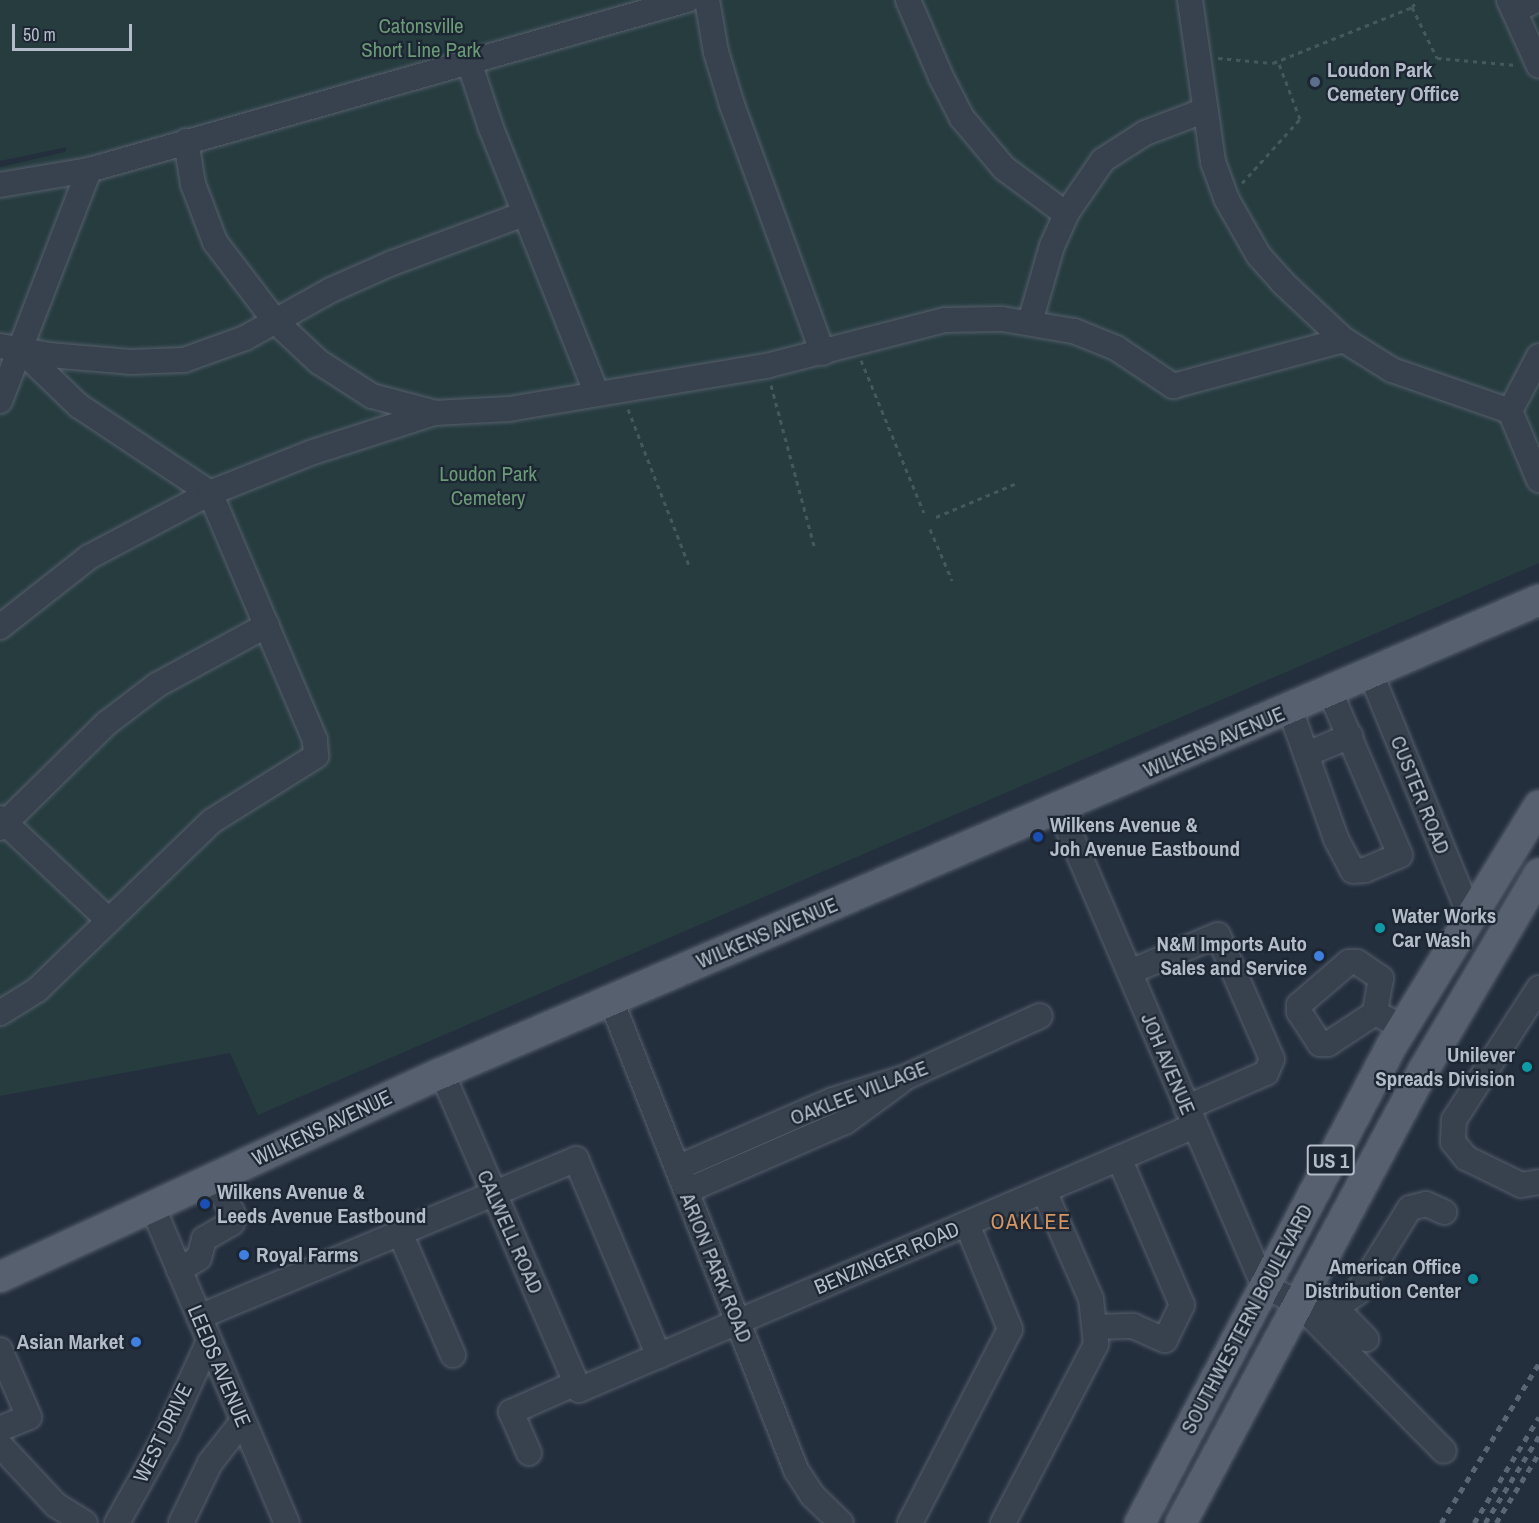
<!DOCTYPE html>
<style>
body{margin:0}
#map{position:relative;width:1539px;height:1523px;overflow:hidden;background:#242f3e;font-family:"Archivo Narrow",sans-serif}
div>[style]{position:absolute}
.green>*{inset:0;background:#263c3f}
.path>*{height:3px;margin-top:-1.5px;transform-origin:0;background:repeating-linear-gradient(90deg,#44595c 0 4.5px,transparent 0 9px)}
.roads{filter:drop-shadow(0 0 2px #565f6c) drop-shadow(0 0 2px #565f6c)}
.minor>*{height:24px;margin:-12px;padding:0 12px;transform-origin:12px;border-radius:12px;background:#38414e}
.major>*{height:30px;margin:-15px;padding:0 15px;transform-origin:15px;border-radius:15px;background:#56606e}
.rail>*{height:4.5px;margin-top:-2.25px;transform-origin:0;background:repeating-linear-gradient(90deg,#5a6575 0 6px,transparent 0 12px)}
.dots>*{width:16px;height:16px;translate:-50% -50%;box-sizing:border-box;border:3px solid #1d2633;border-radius:50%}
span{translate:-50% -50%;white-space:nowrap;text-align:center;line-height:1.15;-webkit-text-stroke:4.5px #1d2633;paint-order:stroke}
.shield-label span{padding:2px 4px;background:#1d2633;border:2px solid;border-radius:4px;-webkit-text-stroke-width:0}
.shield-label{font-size:20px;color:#b4bcc9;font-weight:700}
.park-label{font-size:21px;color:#6b9a76}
.poi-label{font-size:21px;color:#b4bcc9;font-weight:700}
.left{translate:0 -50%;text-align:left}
.right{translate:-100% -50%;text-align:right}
.street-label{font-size:21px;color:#b4bcc9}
.neighbourhood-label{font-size:22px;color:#d59563;letter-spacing:1.5px}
.scale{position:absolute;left:12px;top:24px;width:120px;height:27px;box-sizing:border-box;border:3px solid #b4bcc9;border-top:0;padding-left:8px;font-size:18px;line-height:21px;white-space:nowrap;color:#b4bcc9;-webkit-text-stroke:4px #1d2633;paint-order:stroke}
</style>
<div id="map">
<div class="green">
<i style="clip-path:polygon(0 0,1539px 0,1539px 563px,258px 1115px,230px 1053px,0 1096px,0 167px,65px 152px,67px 147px,0 161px)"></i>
</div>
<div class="path">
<i style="left:1412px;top:7px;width:57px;rotate:63.9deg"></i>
<i style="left:1437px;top:58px;width:79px;rotate:5.1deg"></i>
<i style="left:1218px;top:58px;width:55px;rotate:5.2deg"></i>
<i style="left:1273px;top:63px;width:150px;rotate:-21.9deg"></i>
<i style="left:1412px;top:7px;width:9px;rotate:-49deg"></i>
<i style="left:1242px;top:183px;width:86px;rotate:-47.8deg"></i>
<i style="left:1300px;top:119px;width:62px;rotate:-110.8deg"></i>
<i style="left:861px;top:360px;width:165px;rotate:67.6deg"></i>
<i style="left:771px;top:385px;width:170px;rotate:75deg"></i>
<i style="left:628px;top:409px;width:171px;rotate:68.7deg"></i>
<i style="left:936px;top:517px;width:88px;rotate:-22.8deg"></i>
<i style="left:930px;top:529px;width:56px;rotate:66.7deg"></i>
</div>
<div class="roads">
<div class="minor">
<i style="left:707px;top:0;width:53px;rotate:80.2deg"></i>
<i style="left:716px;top:52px;width:55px;rotate:73.2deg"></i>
<i style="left:732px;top:105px;width:264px;rotate:69.9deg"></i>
<i style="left:908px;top:0;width:84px;rotate:66.8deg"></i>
<i style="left:941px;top:77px;width:46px;rotate:62.9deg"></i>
<i style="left:962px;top:118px;width:65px;rotate:50deg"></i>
<i style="left:1004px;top:168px;width:77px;rotate:36.6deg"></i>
<i style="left:1190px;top:0;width:164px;rotate:81.9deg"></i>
<i style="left:1213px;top:162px;width:40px;rotate:69.8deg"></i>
<i style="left:1227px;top:200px;width:64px;rotate:60.3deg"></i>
<i style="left:1259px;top:256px;width:36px;rotate:48deg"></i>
<i style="left:1283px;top:283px;width:83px;rotate:43.1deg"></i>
<i style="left:1344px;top:340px;width:57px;rotate:32deg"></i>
<i style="left:1392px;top:370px;width:125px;rotate:19.2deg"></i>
<i style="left:1510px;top:411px;width:75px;rotate:67.2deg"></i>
<i style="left:1509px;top:0;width:72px;rotate:65.6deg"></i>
<i style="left:1514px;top:11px;width:25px;rotate:-26deg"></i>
<i style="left:469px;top:62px;width:70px;rotate:71.6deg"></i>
<i style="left:491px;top:128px;width:286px;rotate:68.3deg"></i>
<i style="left:186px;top:141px;width:44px;rotate:80.8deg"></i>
<i style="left:193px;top:184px;width:62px;rotate:69.2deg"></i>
<i style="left:215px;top:242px;width:99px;rotate:52.8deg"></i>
<i style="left:275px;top:321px;width:60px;rotate:43deg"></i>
<i style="left:319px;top:362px;width:63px;rotate:32.7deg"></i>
<i style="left:372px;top:396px;width:62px;rotate:14.9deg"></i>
<i style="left:0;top:185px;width:90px;rotate:-9.6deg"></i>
<i style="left:89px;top:170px;width:622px;rotate:-15.87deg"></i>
<i style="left:1030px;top:322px;width:79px;rotate:-73.9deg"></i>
<i style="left:1052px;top:246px;width:35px;rotate:-66deg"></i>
<i style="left:1066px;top:214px;width:65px;rotate:-55.6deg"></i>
<i style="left:1103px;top:160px;width:50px;rotate:-32.7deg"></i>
<i style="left:1145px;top:133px;width:62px;rotate:-20.8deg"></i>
<i style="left:0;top:346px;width:50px;rotate:10.4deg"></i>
<i style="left:49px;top:355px;width:81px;rotate:4.9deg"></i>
<i style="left:130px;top:362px;width:54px;rotate:-2.1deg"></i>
<i style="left:184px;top:360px;width:65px;rotate:-19.8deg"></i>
<i style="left:245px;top:338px;width:98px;rotate:-29.2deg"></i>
<i style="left:331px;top:290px;width:67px;rotate:-23.9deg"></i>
<i style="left:392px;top:263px;width:141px;rotate:-20.4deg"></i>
<i style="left:0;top:401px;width:248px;rotate:-68.9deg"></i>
<i style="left:1510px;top:411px;width:62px;rotate:-62.2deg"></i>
<i style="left:0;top:627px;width:113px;rotate:-38.2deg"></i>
<i style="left:89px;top:557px;width:137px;rotate:-27.9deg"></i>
<i style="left:210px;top:493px;width:157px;rotate:-146.4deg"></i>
<i style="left:79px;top:406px;width:79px;rotate:-136deg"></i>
<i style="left:1371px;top:674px;width:261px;rotate:67.7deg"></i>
<i style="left:1290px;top:709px;width:138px;rotate:70.5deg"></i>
<i style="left:1336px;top:839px;width:36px;rotate:62deg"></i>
<i style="left:1353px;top:871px;width:12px;rotate:-5deg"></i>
<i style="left:1365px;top:870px;width:38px;rotate:-23deg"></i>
<i style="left:1400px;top:855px;width:177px;rotate:-113.2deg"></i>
<i style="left:1307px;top:754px;width:47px;rotate:-22.7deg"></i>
<i style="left:1059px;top:808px;width:520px;rotate:66.79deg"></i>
<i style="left:1264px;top:1286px;width:37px;rotate:26deg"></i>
<i style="left:1297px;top:1302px;width:209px;rotate:45.4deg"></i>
<i style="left:0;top:818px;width:147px;rotate:43.3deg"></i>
<i style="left:0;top:828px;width:150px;rotate:-44.5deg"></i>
<i style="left:107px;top:723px;width:63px;rotate:-37.2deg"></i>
<i style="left:157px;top:685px;width:125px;rotate:-28.6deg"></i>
<i style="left:1130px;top:972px;width:95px;rotate:-22.8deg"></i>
<i style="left:1218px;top:935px;width:135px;rotate:66.5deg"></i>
<i style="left:1272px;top:1059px;width:15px;rotate:113deg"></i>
<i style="left:1266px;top:1073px;width:87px;rotate:156.4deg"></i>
<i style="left:1539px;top:988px;width:157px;rotate:122.8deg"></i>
<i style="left:1454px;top:1120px;width:22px;rotate:93deg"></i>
<i style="left:1453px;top:1142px;width:21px;rotate:51deg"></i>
<i style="left:1466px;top:1158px;width:61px;rotate:26.1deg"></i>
<i style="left:1521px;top:1185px;width:18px;rotate:-9deg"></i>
<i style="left:611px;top:1000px;width:505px;rotate:68.51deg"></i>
<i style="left:796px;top:1470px;width:30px;rotate:57deg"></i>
<i style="left:812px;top:1495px;width:40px;rotate:44deg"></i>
<i style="left:0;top:1013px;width:44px;rotate:-31.9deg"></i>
<i style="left:37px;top:990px;width:243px;rotate:-44deg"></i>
<i style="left:212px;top:821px;width:123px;rotate:-32deg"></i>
<i style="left:316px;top:756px;width:16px;rotate:-94deg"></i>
<i style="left:315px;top:740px;width:268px;rotate:-113deg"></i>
<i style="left:210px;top:493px;width:111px;rotate:-21.7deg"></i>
<i style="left:313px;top:452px;width:127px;rotate:-17.9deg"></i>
<i style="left:434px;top:413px;width:75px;rotate:-3.1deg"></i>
<i style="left:509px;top:409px;width:261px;rotate:-9.5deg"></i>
<i style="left:766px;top:366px;width:185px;rotate:-14.4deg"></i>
<i style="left:945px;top:320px;width:57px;rotate:-1deg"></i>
<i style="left:1002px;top:319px;width:73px;rotate:9.5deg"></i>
<i style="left:1074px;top:331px;width:45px;rotate:22deg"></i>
<i style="left:1116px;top:348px;width:69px;rotate:33.7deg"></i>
<i style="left:1173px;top:386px;width:177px;rotate:-15.1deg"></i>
<i style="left:1375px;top:1013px;width:56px;rotate:146.6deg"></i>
<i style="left:1328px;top:1044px;width:8px;rotate:180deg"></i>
<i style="left:1320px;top:1044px;width:38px;rotate:-123deg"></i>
<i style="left:1299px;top:1012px;width:7px;rotate:-90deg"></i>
<i style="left:1299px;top:1005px;width:66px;rotate:-40.7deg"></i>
<i style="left:1349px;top:962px;width:8px"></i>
<i style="left:1357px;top:962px;width:29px;rotate:34deg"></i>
<i style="left:1381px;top:978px;width:36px;rotate:100deg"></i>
<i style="left:1375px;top:1013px;width:31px;rotate:27deg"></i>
<i style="left:442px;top:1073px;width:345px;rotate:66.6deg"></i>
<i style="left:579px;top:1390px;width:669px;rotate:-23.23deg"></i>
<i style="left:677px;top:1168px;width:170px;rotate:-23.6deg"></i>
<i style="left:833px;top:1100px;width:77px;rotate:-17.5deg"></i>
<i style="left:906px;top:1077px;width:147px;rotate:-24.5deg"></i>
<i style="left:686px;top:1191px;width:173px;rotate:-23.5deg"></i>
<i style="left:845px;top:1122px;width:69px;rotate:-36.2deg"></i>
<i style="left:153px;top:1208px;width:342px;rotate:67deg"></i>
<i style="left:400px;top:1233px;width:133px;rotate:66.5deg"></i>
<i style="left:179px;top:1270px;width:23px;rotate:-31deg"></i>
<i style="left:199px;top:1258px;width:20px;rotate:-75deg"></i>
<i style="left:204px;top:1239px;width:32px;rotate:-30deg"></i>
<i style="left:232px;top:1223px;width:11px;rotate:-90deg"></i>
<i style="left:232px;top:1212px;width:38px;rotate:-119deg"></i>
<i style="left:1325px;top:1297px;width:59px;rotate:45.7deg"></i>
<i style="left:1332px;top:1304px;width:12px;rotate:-9deg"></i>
<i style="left:1344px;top:1302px;width:16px;rotate:-35deg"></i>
<i style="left:1357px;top:1293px;width:100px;rotate:-58.1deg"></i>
<i style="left:1410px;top:1208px;width:16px;rotate:-14deg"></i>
<i style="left:1426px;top:1204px;width:20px;rotate:24deg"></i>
<i style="left:199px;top:1317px;width:409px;rotate:-22.7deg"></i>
<i style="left:576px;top:1159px;width:214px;rotate:67.2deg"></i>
<i style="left:1097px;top:1327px;width:36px;rotate:-2deg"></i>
<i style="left:1133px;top:1326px;width:35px;rotate:24deg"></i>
<i style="left:1165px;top:1340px;width:39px;rotate:-64deg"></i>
<i style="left:1182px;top:1305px;width:160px;rotate:-113.2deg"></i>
<i style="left:0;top:1350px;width:73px;rotate:66.6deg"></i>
<i style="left:29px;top:1417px;width:31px;rotate:158deg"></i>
<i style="left:0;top:1445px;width:82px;rotate:47deg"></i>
<i style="left:56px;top:1505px;width:34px;rotate:32deg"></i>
<i style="left:529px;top:1453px;width:45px;rotate:-113.7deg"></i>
<i style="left:511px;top:1412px;width:71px;rotate:-24deg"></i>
<i style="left:117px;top:1523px;width:101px;rotate:-60.9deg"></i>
<i style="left:166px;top:1435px;width:103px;rotate:-65.4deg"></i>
<i style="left:181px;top:1523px;width:67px;rotate:-64.2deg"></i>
<i style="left:210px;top:1463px;width:52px;rotate:-52deg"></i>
<i style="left:910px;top:1523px;width:218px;rotate:-62.7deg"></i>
<i style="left:1010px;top:1329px;width:113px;rotate:-112.3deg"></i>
<i style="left:1003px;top:1523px;width:202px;rotate:-62.5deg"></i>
<i style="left:1096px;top:1344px;width:45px;rotate:-96.3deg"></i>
<i style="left:1091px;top:1299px;width:118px;rotate:-113.5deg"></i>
</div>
<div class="major">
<i style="left:0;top:1277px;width:487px;rotate:-24.8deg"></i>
<i style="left:442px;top:1073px;width:1195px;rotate:-23.32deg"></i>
<i style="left:1140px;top:1523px;width:540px;rotate:-62.2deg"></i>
<i style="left:1392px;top:1045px;width:281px;rotate:-58.4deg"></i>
<i style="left:1181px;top:1523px;width:513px;rotate:-61.84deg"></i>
<i style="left:1423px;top:1071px;width:229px;rotate:-59.5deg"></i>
</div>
</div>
<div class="rail">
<i style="left:1441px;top:1523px;width:188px;rotate:-58.5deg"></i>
<i style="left:1474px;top:1523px;width:124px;rotate:-58.5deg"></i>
<i style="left:1485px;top:1523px;width:102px;rotate:-58.2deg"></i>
<i style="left:1496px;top:1523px;width:82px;rotate:-58.4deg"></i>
</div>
<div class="dots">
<i style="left:1315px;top:82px;background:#5c6f8a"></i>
<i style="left:1038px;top:837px;background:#1a4fb4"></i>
<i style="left:1380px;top:928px;background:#0f9aa8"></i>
<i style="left:1319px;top:956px;background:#3f7fe0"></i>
<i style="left:1527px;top:1067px;background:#0f9aa8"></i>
<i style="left:205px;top:1204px;background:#1a4fb4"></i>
<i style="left:244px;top:1255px;background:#3f7fe0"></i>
<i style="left:1473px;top:1279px;background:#0f9aa8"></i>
<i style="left:136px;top:1342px;background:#3f7fe0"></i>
</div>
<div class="shield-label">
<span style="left:1331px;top:1160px">US 1</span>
</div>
<div class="park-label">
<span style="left:421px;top:38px">Catonsville<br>Short Line Park</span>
<span style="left:488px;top:486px">Loudon Park<br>Cemetery</span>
</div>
<div class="poi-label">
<span class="left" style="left:1327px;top:82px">Loudon Park<br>Cemetery Office</span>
<span class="left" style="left:1050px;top:837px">Wilkens Avenue &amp;<br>Joh Avenue Eastbound</span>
<span class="left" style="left:1392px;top:928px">Water Works<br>Car Wash</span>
<span class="right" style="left:1307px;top:956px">N&amp;M Imports Auto<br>Sales and Service</span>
<span class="right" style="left:1515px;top:1067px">Unilever<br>Spreads Division</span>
<span class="left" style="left:217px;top:1204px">Wilkens Avenue &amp;<br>Leeds Avenue Eastbound</span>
<span class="left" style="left:256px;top:1255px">Royal Farms</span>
<span class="right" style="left:1461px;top:1279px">American Office<br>Distribution Center</span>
<span class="right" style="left:124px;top:1342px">Asian Market</span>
</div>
<div class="street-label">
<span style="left:1214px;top:742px;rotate:-23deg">WILKENS AVENUE</span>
<span style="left:1420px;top:795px;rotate:68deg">CUSTER ROAD</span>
<span style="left:767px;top:933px;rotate:-23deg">WILKENS AVENUE</span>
<span style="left:1168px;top:1064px;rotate:67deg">JOH AVENUE</span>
<span style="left:859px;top:1093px;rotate:-21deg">OAKLEE VILLAGE</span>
<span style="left:322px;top:1128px;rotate:-25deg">WILKENS AVENUE</span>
<span style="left:510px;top:1232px;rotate:66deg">CALWELL ROAD</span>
<span style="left:887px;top:1258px;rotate:-23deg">BENZINGER ROAD</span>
<span style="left:716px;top:1268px;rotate:68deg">ARION PARK ROAD</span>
<span style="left:1247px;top:1319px;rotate:-62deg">SOUTHWESTERN BOULEVARD</span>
<span style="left:219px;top:1366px;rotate:67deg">LEEDS AVENUE</span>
<span style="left:163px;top:1433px;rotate:-64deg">WEST DRIVE</span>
</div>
<div class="neighbourhood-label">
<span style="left:1031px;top:1222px">OAKLEE</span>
</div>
<div class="scale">50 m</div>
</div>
